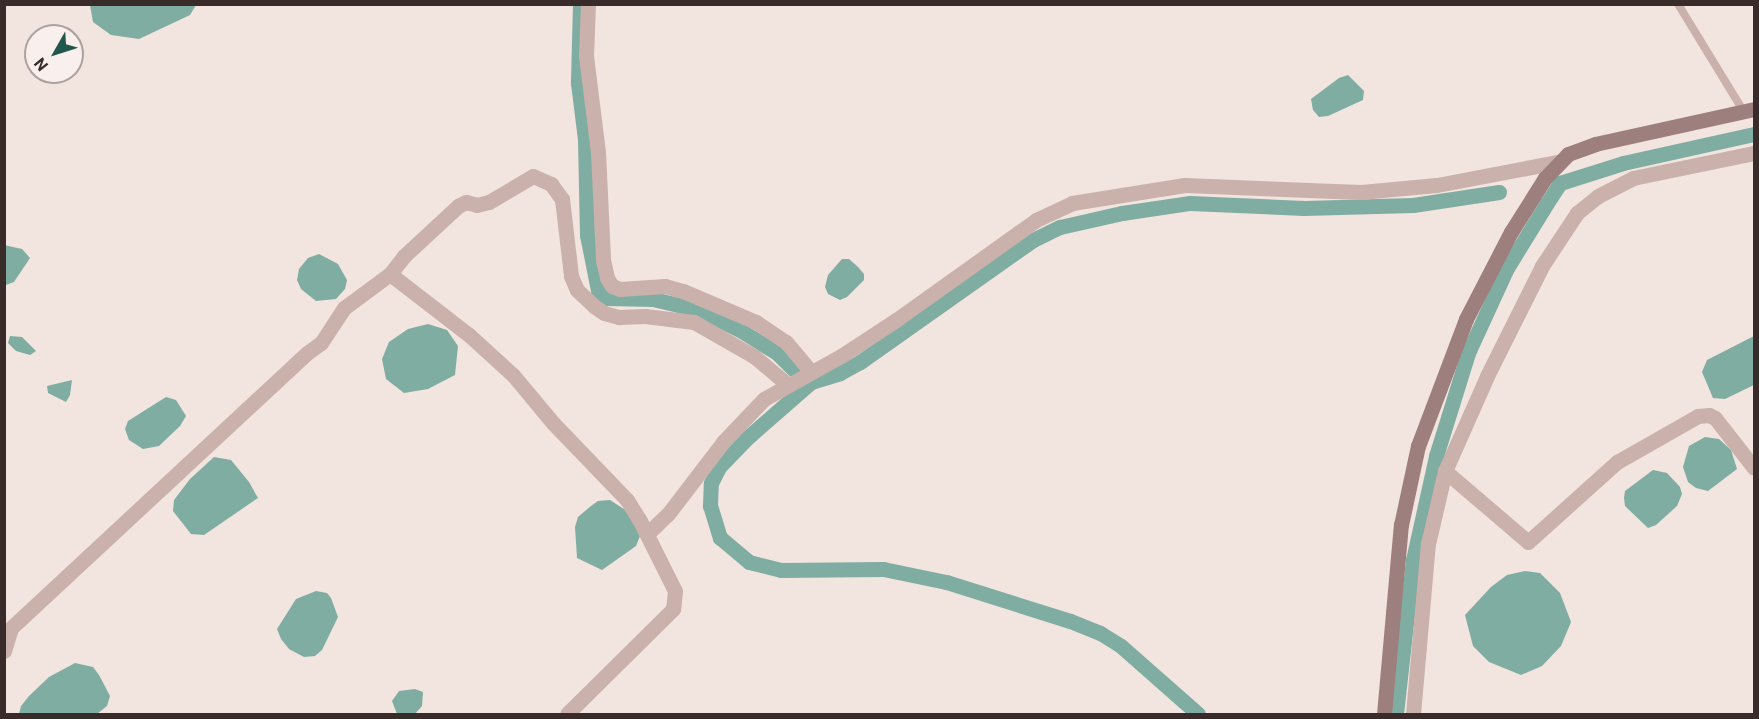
<!DOCTYPE html>
<style>
body{margin:0}
#map{position:relative;width:1759px;height:719px;overflow:hidden;background:#f2e4df;font-family:Roboto,sans-serif}
div>[style]{position:absolute}
.water>*{inset:0;background:#7fada2}
.canal>*{height:15px;margin:-7.5px;padding:0 7.5px;transform-origin:7.5px;border-radius:7.5px;background:#7fada2}
.lane>*{height:8px;margin:-4px;padding:0 4px;transform-origin:4px;border-radius:4px;background:#cab1ab}
.street>*{height:15px;margin:-7.5px;padding:0 7.5px;transform-origin:7.5px;border-radius:7.5px;background:#cab1ab}
.secondary>*{height:15px;margin:-7.5px;padding:0 7.5px;transform-origin:7.5px;border-radius:7.5px;background:#9d7f7d}
span{translate:-50% -50%;white-space:nowrap;text-align:center;line-height:1.15;-webkit-text-stroke:6px #f9efec;paint-order:stroke}
.frame{position:absolute;inset:0;border:6px solid #382b2a;pointer-events:none}
.north{position:absolute;left:24px;top:24px;width:60px;height:60px;box-sizing:border-box;background:#f9efec;border:2px solid #aca19e;border-radius:50%;rotate:231deg;font-size:16px;font-weight:700;line-height:24px;text-align:center;color:#382b2a}
.north::after{content:'';display:block;margin:auto;width:21px;height:27px;background:#21574c;clip-path:polygon(50% 0,100% 100%,50% 72%,0 100%)}
</style>
<div id="map">
<div class="water">
<i style="clip-path:polygon(90px 5px,90px 4px,196px 5px,190px 15px,139px 39px,111px 35px,93px 22px)"></i>
<i style="clip-path:polygon(1348px 75px,1364px 91px,1363px 100px,1328px 116px,1319px 117px,1313px 110px,1311px 99px,1339px 78px)"></i>
<i style="clip-path:polygon(4px 245px,22px 249px,30px 258px,14px 282px,6px 285px)"></i>
<i style="clip-path:polygon(319px 254px,338px 264px,347px 280px,345px 289px,336px 299px,316px 301px,301px 289px,297px 280px,299px 269px,308px 258px)"></i>
<i style="clip-path:polygon(842px 259px,849px 259px,858px 267px,864px 274px,864px 280px,847px 297px,840px 300px,828px 294px,825px 287px,828px 275px)"></i>
<i style="clip-path:polygon(428px 324px,447px 330px,458px 346px,455px 375px,428px 389px,404px 393px,386px 379px,382px 359px,389px 342px,408px 329px)"></i>
<i style="clip-path:polygon(10px 336px,22px 337px,36px 351px,30px 355px,16px 351px,8px 343px)"></i>
<i style="clip-path:polygon(1754px 336px,1754px 385px,1725px 399px,1713px 398px,1702px 372px,1707px 360px)"></i>
<i style="clip-path:polygon(72px 380px,70px 395px,66px 402px,48px 393px,47px 386px)"></i>
<i style="clip-path:polygon(166px 397px,176px 400px,186px 416px,180px 426px,159px 446px,143px 449px,129px 440px,125px 429px,128px 421px)"></i>
<i style="clip-path:polygon(1705px 437px,1719px 439px,1731px 450px,1737px 469px,1708px 491px,1696px 488px,1688px 482px,1683px 467px,1689px 446px)"></i>
<i style="clip-path:polygon(214px 457px,231px 460px,249px 482px,258px 498px,204px 535px,191px 534px,173px 511px,174px 500px,190px 479px)"></i>
<i style="clip-path:polygon(1653px 470px,1667px 473px,1680px 487px,1682px 494px,1677px 506px,1656px 525px,1648px 528px,1625px 506px,1624px 498px,1625px 491px)"></i>
<i style="clip-path:polygon(610px 500px,630px 513px,640px 536px,636px 546px,602px 570px,577px 558px,575px 527px,578px 517px,591px 506px,598px 501px)"></i>
<i style="clip-path:polygon(1525px 571px,1540px 573px,1560px 593px,1571px 622px,1561px 646px,1542px 666px,1521px 675px,1489px 662px,1473px 646px,1465px 615px,1491px 587px,1507px 575px)"></i>
<i style="clip-path:polygon(316px 591px,327px 593px,331px 598px,338px 617px,322px 650px,315px 656px,304px 657px,289px 649px,281px 639px,277px 629px,296px 599px)"></i>
<i style="clip-path:polygon(75px 663px,93px 667px,99px 675px,110px 696px,107px 706px,97px 714px,19px 714px,21px 706px,29px 696px,49px 677px)"></i>
<i style="clip-path:polygon(415px 689px,423px 692px,422px 706px,415px 714px,397px 714px,392px 701px,399px 691px)"></i>
</div>
<div class="canal">
<i style="left:580px;top:4px;width:79px;rotate:91.5deg"></i>
<i style="left:578px;top:83px;width:56px;rotate:82.9deg"></i>
<i style="left:585px;top:139px;width:96px;rotate:88.8deg"></i>
<i style="left:587px;top:235px;width:56px;rotate:78.7deg"></i>
<i style="left:598px;top:290px;width:12px;rotate:42deg"></i>
<i style="left:607px;top:298px;width:46px;rotate:1.2deg"></i>
<i style="left:653px;top:299px;width:47px;rotate:13.4deg"></i>
<i style="left:699px;top:310px;width:46px;rotate:26deg"></i>
<i style="left:740px;top:330px;width:44px;rotate:31.9deg"></i>
<i style="left:777px;top:353px;width:23px;rotate:45deg"></i>
<i style="left:1198px;top:714px;width:103px;rotate:-138.6deg"></i>
<i style="left:1121px;top:646px;width:25px;rotate:-148deg"></i>
<i style="left:1100px;top:633px;width:32px;rotate:-158deg"></i>
<i style="left:1070px;top:621px;width:130px;rotate:-162.5deg"></i>
<i style="left:946px;top:582px;width:64px;rotate:-168.3deg"></i>
<i style="left:883px;top:569px;width:102px;rotate:179.4deg"></i>
<i style="left:781px;top:570px;width:33px;rotate:-166deg"></i>
<i style="left:749px;top:562px;width:38px;rotate:-140deg"></i>
<i style="left:720px;top:538px;width:34px;rotate:-107deg"></i>
<i style="left:710px;top:506px;width:23px;rotate:-88deg"></i>
<i style="left:711px;top:483px;width:18px;rotate:-63deg"></i>
<i style="left:719px;top:467px;width:40px;rotate:-46deg"></i>
<i style="left:747px;top:438px;width:85px;rotate:-41.2deg"></i>
<i style="left:811px;top:382px;width:30px;rotate:-17deg"></i>
<i style="left:840px;top:373px;width:23px;rotate:-29deg"></i>
<i style="left:860px;top:362px;width:212px;rotate:-35.2deg"></i>
<i style="left:1033px;top:240px;width:30px;rotate:-26deg"></i>
<i style="left:1060px;top:227px;width:64px;rotate:-12.7deg"></i>
<i style="left:1122px;top:213px;width:69px;rotate:-8.4deg"></i>
<i style="left:1190px;top:203px;width:114px;rotate:2.5deg"></i>
<i style="left:1304px;top:208px;width:109px;rotate:-1.6deg"></i>
<i style="left:1413px;top:205px;width:87px;rotate:-8.6deg"></i>
<i style="left:1396px;top:714px;width:155px;rotate:-83.7deg"></i>
<i style="left:1413px;top:560px;width:107px;rotate:-77.5deg"></i>
<i style="left:1436px;top:456px;width:108px;rotate:-72.7deg"></i>
<i style="left:1468px;top:353px;width:94px;rotate:-65.4deg"></i>
<i style="left:1507px;top:268px;width:76px;rotate:-58.4deg"></i>
<i style="left:1547px;top:203px;width:24px;rotate:-57deg"></i>
<i style="left:1560px;top:183px;width:66px;rotate:-17.6deg"></i>
<i style="left:1623px;top:163px;width:134px;rotate:-12.5deg"></i>
</div>
<div class="lane">
<i style="left:1678px;top:4px;width:127px;rotate:58.6deg"></i>
</div>
<div class="street">
<i style="left:588px;top:4px;width:52px;rotate:92.2deg"></i>
<i style="left:586px;top:56px;width:97px;rotate:82.9deg"></i>
<i style="left:598px;top:152px;width:108px;rotate:87.3deg"></i>
<i style="left:603px;top:260px;width:18px;rotate:77deg"></i>
<i style="left:607px;top:278px;width:9px;rotate:58deg"></i>
<i style="left:612px;top:286px;width:9px;rotate:21deg"></i>
<i style="left:620px;top:289px;width:45px;rotate:-3.8deg"></i>
<i style="left:665px;top:286px;width:19px;rotate:16deg"></i>
<i style="left:683px;top:291px;width:79px;rotate:23deg"></i>
<i style="left:756px;top:322px;width:36px;rotate:34deg"></i>
<i style="left:786px;top:342px;width:38px;rotate:50deg"></i>
<i style="left:390px;top:274px;width:23px;rotate:-52deg"></i>
<i style="left:404px;top:256px;width:74px;rotate:-42.8deg"></i>
<i style="left:458px;top:206px;width:9px;rotate:-27deg"></i>
<i style="left:466px;top:202px;width:11px;rotate:15deg"></i>
<i style="left:477px;top:205px;width:12px;rotate:-14deg"></i>
<i style="left:489px;top:202px;width:51px;rotate:-30.6deg"></i>
<i style="left:533px;top:176px;width:20px;rotate:24deg"></i>
<i style="left:551px;top:184px;width:19px;rotate:54deg"></i>
<i style="left:562px;top:199px;width:78px;rotate:83.3deg"></i>
<i style="left:571px;top:276px;width:15px;rotate:67deg"></i>
<i style="left:577px;top:290px;width:23px;rotate:43deg"></i>
<i style="left:594px;top:306px;width:12px;rotate:35deg"></i>
<i style="left:604px;top:313px;width:16px;rotate:15deg"></i>
<i style="left:619px;top:317px;width:26px;rotate:-2deg"></i>
<i style="left:645px;top:316px;width:49px;rotate:7deg"></i>
<i style="left:694px;top:322px;width:70px;rotate:29.8deg"></i>
<i style="left:755px;top:357px;width:43px;rotate:40.3deg"></i>
<i style="left:1445px;top:471px;width:109px;rotate:40.5deg"></i>
<i style="left:1528px;top:542px;width:120px;rotate:-42deg"></i>
<i style="left:1617px;top:462px;width:93px;rotate:-29.6deg"></i>
<i style="left:1698px;top:416px;width:11px;rotate:-5deg"></i>
<i style="left:1709px;top:415px;width:7px;rotate:27deg"></i>
<i style="left:1715px;top:418px;width:63px;rotate:52deg"></i>
<i style="left:647px;top:534px;width:29px;rotate:-44deg"></i>
<i style="left:668px;top:514px;width:91px;rotate:-52.6deg"></i>
<i style="left:723px;top:442px;width:59px;rotate:-46.4deg"></i>
<i style="left:764px;top:399px;width:88px;rotate:-29.2deg"></i>
<i style="left:841px;top:356px;width:66px;rotate:-33.2deg"></i>
<i style="left:896px;top:320px;width:172px;rotate:-35.5deg"></i>
<i style="left:1036px;top:220px;width:40px;rotate:-25deg"></i>
<i style="left:1072px;top:203px;width:114px;rotate:-9.1deg"></i>
<i style="left:1185px;top:185px;width:176px;rotate:2.3deg"></i>
<i style="left:1361px;top:192px;width:76px;rotate:-5.3deg"></i>
<i style="left:1437px;top:185px;width:123px;rotate:-10.8deg"></i>
<i style="left:4px;top:651px;width:24px;rotate:-73deg"></i>
<i style="left:11px;top:628px;width:404px;rotate:-42.9deg"></i>
<i style="left:307px;top:353px;width:17px;rotate:-36deg"></i>
<i style="left:321px;top:343px;width:42px;rotate:-56.7deg"></i>
<i style="left:344px;top:308px;width:57px;rotate:-36.5deg"></i>
<i style="left:390px;top:274px;width:100px;rotate:37.7deg"></i>
<i style="left:469px;top:335px;width:59px;rotate:42.3deg"></i>
<i style="left:513px;top:375px;width:62px;rotate:50.2deg"></i>
<i style="left:553px;top:423px;width:107px;rotate:46.1deg"></i>
<i style="left:627px;top:500px;width:25px;rotate:58deg"></i>
<i style="left:640px;top:521px;width:78px;rotate:63.4deg"></i>
<i style="left:675px;top:591px;width:18px;rotate:96deg"></i>
<i style="left:673px;top:609px;width:149px;rotate:135.3deg"></i>
<i style="left:1413px;top:714px;width:171px;rotate:-85deg"></i>
<i style="left:1428px;top:544px;width:75px;rotate:-76.9deg"></i>
<i style="left:1445px;top:471px;width:104px;rotate:-66.1deg"></i>
<i style="left:1487px;top:376px;width:123px;rotate:-63.4deg"></i>
<i style="left:1542px;top:266px;width:64px;rotate:-56.6deg"></i>
<i style="left:1577px;top:213px;width:27px;rotate:-39deg"></i>
<i style="left:1598px;top:196px;width:39px;rotate:-27deg"></i>
<i style="left:1633px;top:178px;width:124px;rotate:-11.7deg"></i>
</div>
<div class="secondary">
<i style="left:1384px;top:714px;width:190px;rotate:-84.9deg"></i>
<i style="left:1401px;top:525px;width:81px;rotate:-77.9deg"></i>
<i style="left:1418px;top:446px;width:136px;rotate:-69.3deg"></i>
<i style="left:1466px;top:319px;width:98px;rotate:-62.7deg"></i>
<i style="left:1511px;top:232px;width:64px;rotate:-57.8deg"></i>
<i style="left:1545px;top:178px;width:33px;rotate:-46deg"></i>
<i style="left:1568px;top:154px;width:29px;rotate:-20deg"></i>
<i style="left:1595px;top:144px;width:163px;rotate:-12.4deg"></i>
</div>
<div class="frame"></div>
<div class="north">N</div>
</div>
